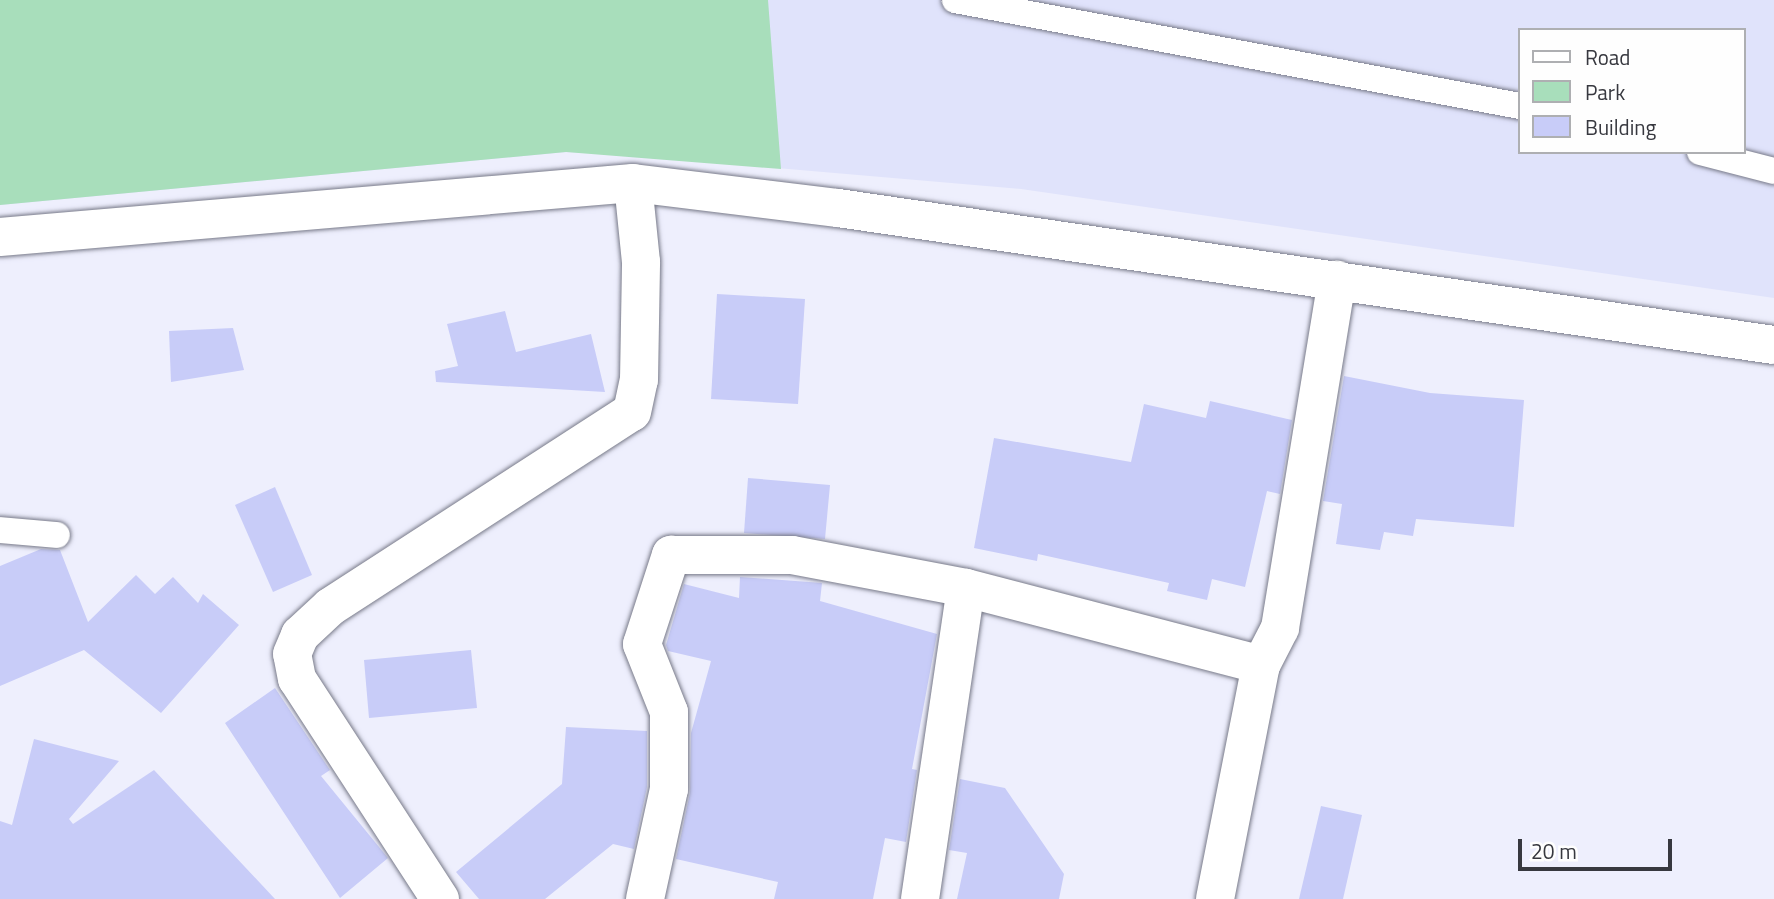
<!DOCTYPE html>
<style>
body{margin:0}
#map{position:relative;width:1774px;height:899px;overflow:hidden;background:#eeeffd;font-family:"Titillium Web",sans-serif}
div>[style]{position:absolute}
.built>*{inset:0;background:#e0e3fb}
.green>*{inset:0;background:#a8debb}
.building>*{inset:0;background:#c8ccf8}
.roads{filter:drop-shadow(0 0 2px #787a89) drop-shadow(0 0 2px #787a89)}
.service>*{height:26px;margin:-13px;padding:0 13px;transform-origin:13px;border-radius:13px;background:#fff}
.minor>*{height:38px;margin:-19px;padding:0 19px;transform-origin:19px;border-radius:19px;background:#fff}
.secondary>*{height:38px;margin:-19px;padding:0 19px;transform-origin:19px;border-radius:19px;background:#fff}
span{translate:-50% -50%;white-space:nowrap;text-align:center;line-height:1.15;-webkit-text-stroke:5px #fefefe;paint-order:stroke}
.legend{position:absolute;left:1518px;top:28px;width:228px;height:126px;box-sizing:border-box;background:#fefefe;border:2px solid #aeafb2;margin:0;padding:9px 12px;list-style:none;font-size:21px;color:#37383f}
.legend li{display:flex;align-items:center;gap:14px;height:35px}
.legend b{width:35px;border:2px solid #aeafb2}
.scale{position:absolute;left:1518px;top:839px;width:154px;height:32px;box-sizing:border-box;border:4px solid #37383f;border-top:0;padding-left:9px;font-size:21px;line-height:24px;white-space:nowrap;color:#37383f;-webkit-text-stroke:5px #fefefe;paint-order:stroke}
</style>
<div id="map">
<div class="built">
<i style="clip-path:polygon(evenodd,0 0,1774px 0,1774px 298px,1021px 189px,613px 154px,566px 152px,0 205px,0 0,1520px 30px,1744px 30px,1744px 152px,1520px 152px,1520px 30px)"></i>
</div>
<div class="green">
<i style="clip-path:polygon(0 0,768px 0,781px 169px,566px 152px,0 205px)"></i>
</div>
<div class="building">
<i style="clip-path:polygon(717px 294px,805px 299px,798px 404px,711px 399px)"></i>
<i style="clip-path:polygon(505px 311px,516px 352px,591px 334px,605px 392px,436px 382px,435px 371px,458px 366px,447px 324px)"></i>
<i style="clip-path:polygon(233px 328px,244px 370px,171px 382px,169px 331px)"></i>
<i style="clip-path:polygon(1344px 376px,1430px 393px,1524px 400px,1514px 527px,1416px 519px,1413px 536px,1384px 532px,1380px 550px,1336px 544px,1342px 504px,1323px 501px)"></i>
<i style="clip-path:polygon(1210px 401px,1292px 420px,1280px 494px,1267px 491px,1245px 587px,1212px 579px,1207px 600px,1167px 591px,1169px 583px,1038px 554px,1037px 561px,974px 548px,994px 438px,1131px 462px,1144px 404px,1206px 418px)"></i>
<i style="clip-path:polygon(748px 478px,830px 485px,825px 539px,744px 533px)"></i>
<i style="clip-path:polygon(275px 487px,312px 575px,273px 592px,235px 505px)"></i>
<i style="clip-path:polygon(41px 549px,60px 550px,88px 622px,136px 575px,155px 594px,173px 577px,198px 603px,203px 594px,239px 625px,161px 713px,84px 650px,0 686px,0 566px)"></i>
<i style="clip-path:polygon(740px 577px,822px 583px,820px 601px,937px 634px,912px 769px,917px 770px,906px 842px,885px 838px,873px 899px,774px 899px,778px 882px,676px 859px,690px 793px,691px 733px,711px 661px,668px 651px,666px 645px,684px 584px,739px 598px)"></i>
<i style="clip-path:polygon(471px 650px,477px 708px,369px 718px,364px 660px)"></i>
<i style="clip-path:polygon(275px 688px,330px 770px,321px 776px,388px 858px,340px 898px,225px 723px)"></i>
<i style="clip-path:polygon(566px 727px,647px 731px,647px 787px,634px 849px,613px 844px,545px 899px,479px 899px,456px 872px,562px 784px)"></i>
<i style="clip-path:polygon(34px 739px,119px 761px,69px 819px,73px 824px,154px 770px,275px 899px,0 899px,0 821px,12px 825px)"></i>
<i style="clip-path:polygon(960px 779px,1005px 788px,1064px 874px,1059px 899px,957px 899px,967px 853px,949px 850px)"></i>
<i style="clip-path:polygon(1321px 806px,1362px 815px,1343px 899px,1299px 899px)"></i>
</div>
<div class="roads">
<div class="service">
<i style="left:955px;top:0;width:575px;rotate:10.63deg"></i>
<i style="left:1700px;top:152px;width:76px;rotate:14.4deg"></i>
<i style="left:0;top:530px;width:57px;rotate:5deg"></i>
</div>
<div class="minor">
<i style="left:440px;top:899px;width:262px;rotate:-123deg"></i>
<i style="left:297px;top:679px;width:25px;rotate:-101deg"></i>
<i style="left:292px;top:654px;width:21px;rotate:-67deg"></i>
<i style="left:300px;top:635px;width:41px;rotate:-43deg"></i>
<i style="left:330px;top:607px;width:359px;rotate:-32.9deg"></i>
<i style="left:632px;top:412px;width:33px;rotate:-78deg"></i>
<i style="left:639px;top:380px;width:118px;rotate:-89deg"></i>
<i style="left:641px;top:262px;width:79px;rotate:-95.8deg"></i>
<i style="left:645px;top:899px;width:113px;rotate:-77.7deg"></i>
<i style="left:669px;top:789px;width:77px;rotate:-90deg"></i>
<i style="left:669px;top:712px;width:73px;rotate:-111.7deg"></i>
<i style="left:642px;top:644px;width:94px;rotate:-72deg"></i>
<i style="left:671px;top:555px;width:121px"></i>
<i style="left:792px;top:555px;width:177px;rotate:10.7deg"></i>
<i style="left:966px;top:588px;width:305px;rotate:14.6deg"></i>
<i style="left:920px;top:899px;width:314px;rotate:-81.6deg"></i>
<i style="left:1215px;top:899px;width:238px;rotate:-78.9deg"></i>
<i style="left:1261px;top:665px;width:42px;rotate:-62.8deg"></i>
<i style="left:1280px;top:628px;width:353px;rotate:-80.7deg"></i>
</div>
<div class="secondary">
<i style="left:0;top:237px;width:635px;rotate:-4.88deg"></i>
<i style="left:633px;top:183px;width:207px;rotate:7deg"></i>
<i style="left:838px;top:208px;width:946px;rotate:8.33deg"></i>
</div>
</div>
<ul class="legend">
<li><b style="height:9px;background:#fff"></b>Road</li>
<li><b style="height:19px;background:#a8debb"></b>Park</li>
<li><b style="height:19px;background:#c8ccf8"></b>Building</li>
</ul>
<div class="scale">20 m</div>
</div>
